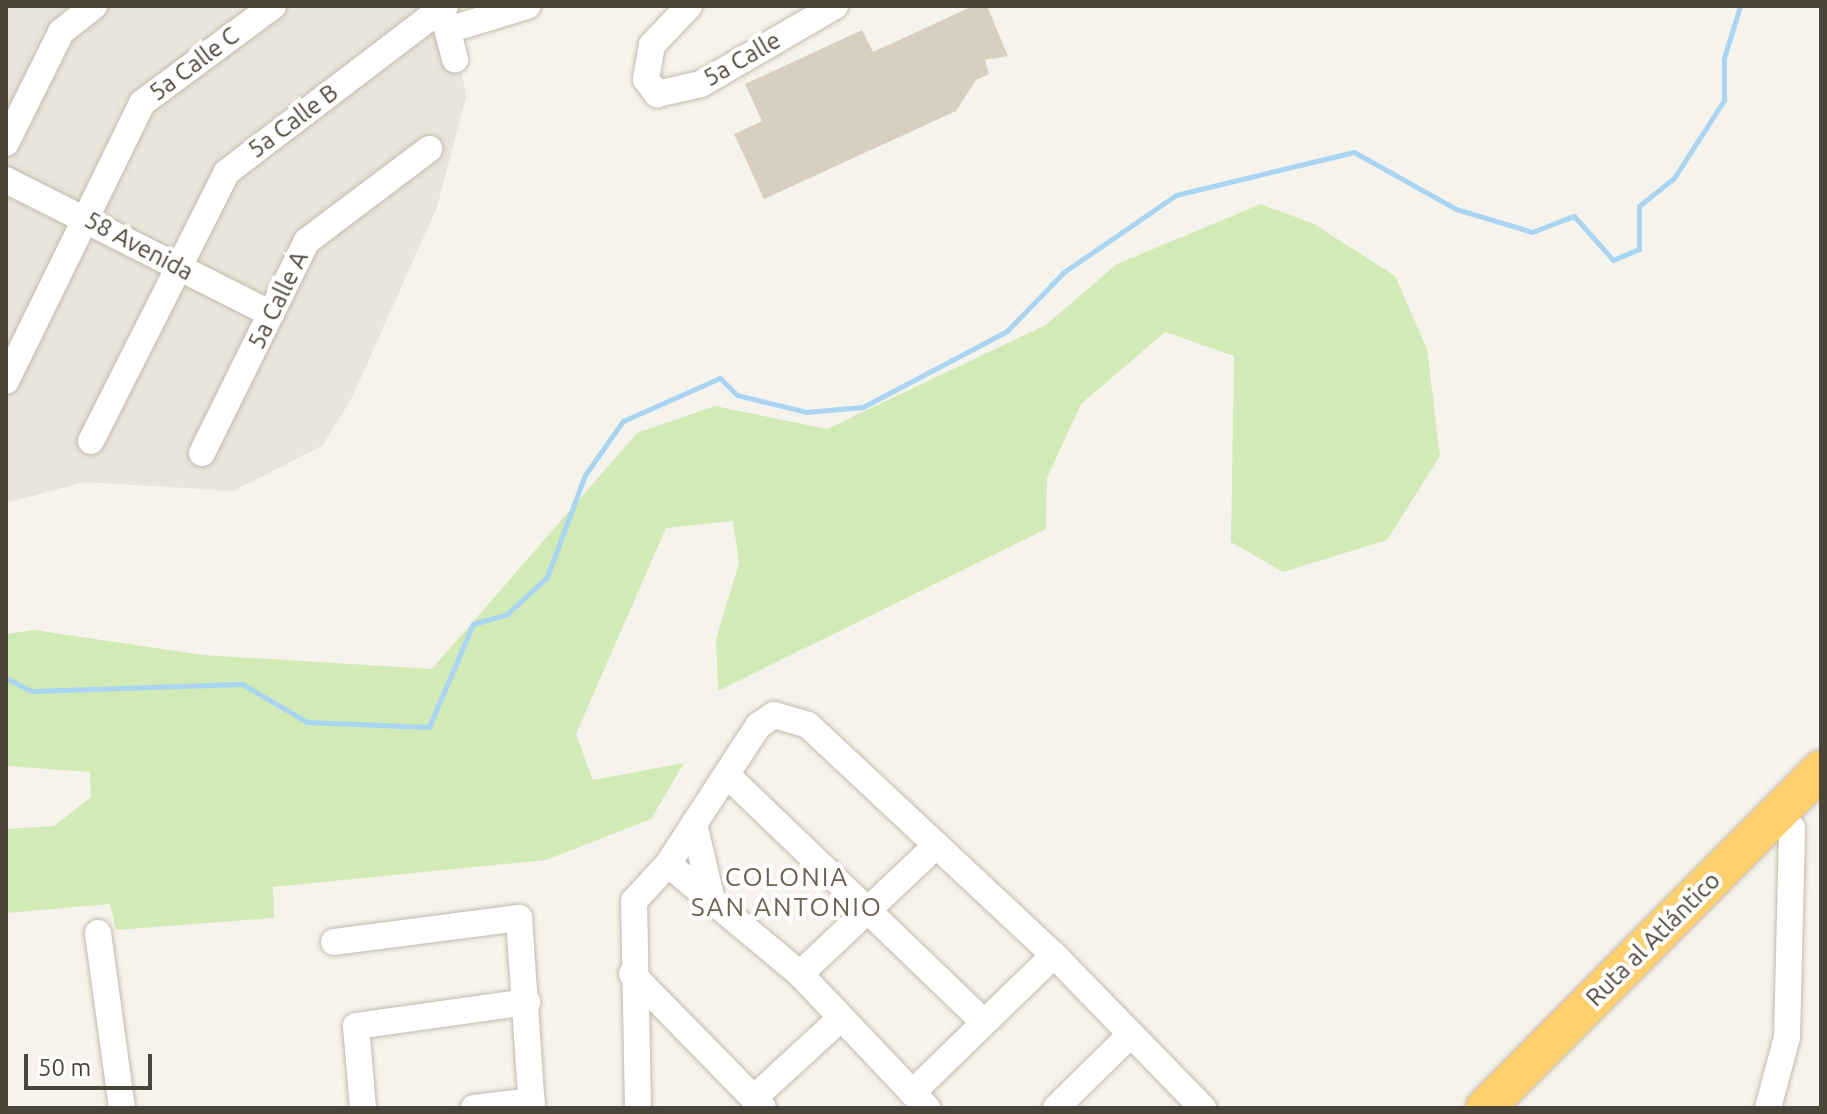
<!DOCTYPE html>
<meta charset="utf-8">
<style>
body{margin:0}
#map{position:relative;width:1827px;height:1114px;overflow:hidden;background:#f6f3ec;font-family:Ubuntu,sans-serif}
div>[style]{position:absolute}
.residential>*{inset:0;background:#eae5da}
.green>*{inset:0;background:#d2eab5}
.stream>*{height:5px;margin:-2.5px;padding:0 2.5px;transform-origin:2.5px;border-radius:2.5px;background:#a9d4f2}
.building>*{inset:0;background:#d8cfc1}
.roads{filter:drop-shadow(0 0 2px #c2bbae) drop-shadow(0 0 2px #c2bbae)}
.minor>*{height:26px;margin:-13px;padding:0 13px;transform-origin:13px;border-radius:13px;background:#fff}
.highway>*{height:38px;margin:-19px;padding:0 19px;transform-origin:19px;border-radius:19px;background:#ffcf6e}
span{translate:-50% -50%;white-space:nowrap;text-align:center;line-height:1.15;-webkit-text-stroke:8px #fff;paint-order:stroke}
.street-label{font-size:24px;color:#4b4439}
.neighbourhood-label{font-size:26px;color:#6e6250;letter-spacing:2px}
.frame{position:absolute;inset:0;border:8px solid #4b4439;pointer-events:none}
.scale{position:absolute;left:24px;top:1054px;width:128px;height:36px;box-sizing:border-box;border:4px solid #4b4439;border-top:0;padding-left:10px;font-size:24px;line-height:28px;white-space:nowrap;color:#4b4439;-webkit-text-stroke:6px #fff;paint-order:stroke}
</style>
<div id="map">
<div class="residential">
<i style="clip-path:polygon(6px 6px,461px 6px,455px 31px,466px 97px,437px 207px,351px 400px,322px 446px,233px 491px,85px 482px,6px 503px)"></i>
</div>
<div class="green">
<i style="clip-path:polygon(1261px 204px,1314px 224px,1395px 276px,1427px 349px,1440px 456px,1387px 540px,1283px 572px,1231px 542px,1234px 356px,1165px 332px,1081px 404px,1047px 478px,1046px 529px,718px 691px,716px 639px,739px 563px,733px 521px,666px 528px,576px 734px,593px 780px,684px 763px,651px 819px,546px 860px,273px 887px,274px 918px,116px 930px,110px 904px,6px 913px,6px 829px,54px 826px,91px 797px,90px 772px,6px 766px,6px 634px,34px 630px,203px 655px,432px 669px,637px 433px,715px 406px,827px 429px,1046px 325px,1117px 264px)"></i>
</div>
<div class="stream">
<i style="left:6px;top:678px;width:29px;rotate:27deg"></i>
<i style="left:32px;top:691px;width:210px;rotate:-1.9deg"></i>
<i style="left:242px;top:684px;width:75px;rotate:30.3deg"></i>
<i style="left:307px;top:722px;width:122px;rotate:2.3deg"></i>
<i style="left:429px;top:727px;width:112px;rotate:-66.9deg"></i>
<i style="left:473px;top:624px;width:35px;rotate:-16deg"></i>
<i style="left:507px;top:614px;width:54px;rotate:-42.8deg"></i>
<i style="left:547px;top:577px;width:109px;rotate:-69.6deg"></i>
<i style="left:585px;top:475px;width:66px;rotate:-54.9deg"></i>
<i style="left:623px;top:421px;width:106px;rotate:-23.9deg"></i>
<i style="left:720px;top:378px;width:24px;rotate:45deg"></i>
<i style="left:737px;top:395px;width:71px;rotate:13.8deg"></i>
<i style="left:806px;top:412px;width:57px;rotate:-5deg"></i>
<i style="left:863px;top:407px;width:163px;rotate:-27.8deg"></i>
<i style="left:1007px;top:331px;width:82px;rotate:-46deg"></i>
<i style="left:1064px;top:272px;width:136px;rotate:-34.5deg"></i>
<i style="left:1176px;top:195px;width:183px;rotate:-13.6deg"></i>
<i style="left:1354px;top:152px;width:117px;rotate:29.2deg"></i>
<i style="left:1456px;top:209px;width:79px;rotate:16.8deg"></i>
<i style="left:1532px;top:232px;width:45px;rotate:-20.9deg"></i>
<i style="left:1574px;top:216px;width:59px;rotate:48.4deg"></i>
<i style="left:1613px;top:260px;width:28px;rotate:-23deg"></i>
<i style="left:1639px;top:249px;width:43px;rotate:-90deg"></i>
<i style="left:1639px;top:206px;width:45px;rotate:-38.7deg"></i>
<i style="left:1674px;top:178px;width:93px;rotate:-57.3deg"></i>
<i style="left:1724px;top:100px;width:42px;rotate:-90deg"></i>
<i style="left:1724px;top:58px;width:54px;rotate:-72.9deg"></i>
</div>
<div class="building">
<i style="clip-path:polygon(973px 6px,987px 6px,1008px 56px,985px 60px,989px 74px,976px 80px,956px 111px,764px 199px,734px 134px,762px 121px,745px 84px,862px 30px,873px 52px)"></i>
</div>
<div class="roads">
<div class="minor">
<i style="left:689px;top:6px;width:54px;rotate:133.5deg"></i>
<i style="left:652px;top:45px;width:35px;rotate:100deg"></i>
<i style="left:646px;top:79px;width:19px;rotate:54deg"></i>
<i style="left:657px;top:94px;width:45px;rotate:-12.8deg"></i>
<i style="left:701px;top:84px;width:155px;rotate:-30.2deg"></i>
<i style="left:443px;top:13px;width:48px;rotate:75.4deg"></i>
<i style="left:448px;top:30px;width:83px;rotate:-16.9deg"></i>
<i style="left:6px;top:143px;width:124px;rotate:-63.6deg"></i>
<i style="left:61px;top:32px;width:42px;rotate:-38.2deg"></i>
<i style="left:6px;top:180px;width:297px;rotate:26.8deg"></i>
<i style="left:6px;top:381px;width:309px;rotate:-63.9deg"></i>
<i style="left:142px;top:103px;width:163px;rotate:-36.5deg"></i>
<i style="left:91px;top:441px;width:301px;rotate:-63.2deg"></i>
<i style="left:227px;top:172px;width:274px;rotate:-37.3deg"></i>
<i style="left:202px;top:453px;width:237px;rotate:-63.7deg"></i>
<i style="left:307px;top:241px;width:153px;rotate:-37deg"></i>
<i style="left:727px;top:775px;width:355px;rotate:43.9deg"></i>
<i style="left:694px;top:824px;width:78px;rotate:76.7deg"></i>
<i style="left:668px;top:864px;width:172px;rotate:39.8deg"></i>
<i style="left:800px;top:974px;width:185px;rotate:46.5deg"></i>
<i style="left:98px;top:933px;width:177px;rotate:82.2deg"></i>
<i style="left:334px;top:942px;width:187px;rotate:-7.4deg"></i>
<i style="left:519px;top:918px;width:190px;rotate:86.1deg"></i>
<i style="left:632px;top:974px;width:187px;rotate:45.6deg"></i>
<i style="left:800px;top:974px;width:188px;rotate:-43.3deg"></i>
<i style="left:912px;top:1093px;width:198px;rotate:-44.2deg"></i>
<i style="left:754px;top:1098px;width:118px;rotate:-42.6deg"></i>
<i style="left:363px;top:1108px;width:82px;rotate:-94.9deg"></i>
<i style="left:356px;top:1026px;width:173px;rotate:-8deg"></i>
<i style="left:474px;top:1108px;width:58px;rotate:-6.9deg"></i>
<i style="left:638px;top:1108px;width:207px;rotate:-91.1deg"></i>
<i style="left:634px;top:901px;width:50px;rotate:-47.4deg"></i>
<i style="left:668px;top:864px;width:165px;rotate:-56.9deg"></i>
<i style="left:758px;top:726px;width:19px;rotate:-35deg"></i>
<i style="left:774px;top:715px;width:35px;rotate:16deg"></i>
<i style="left:808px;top:725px;width:337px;rotate:43.1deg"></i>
<i style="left:1054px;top:955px;width:214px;rotate:45.8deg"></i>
<i style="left:1056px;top:1108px;width:105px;rotate:-44.6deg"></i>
<i style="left:1768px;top:1108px;width:73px;rotate:-75deg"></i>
<i style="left:1787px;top:1037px;width:209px;rotate:-88.6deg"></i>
</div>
<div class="highway">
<i style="left:1485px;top:1108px;width:477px;rotate:-45.2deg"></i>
</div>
</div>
<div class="street-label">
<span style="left:742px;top:59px;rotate:-30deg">5a Calle</span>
<span style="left:194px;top:64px;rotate:-37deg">5a Calle C</span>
<span style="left:293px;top:121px;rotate:-37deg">5a Calle B</span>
<span style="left:139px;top:246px;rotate:28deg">58 Avenida</span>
<span style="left:278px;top:300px;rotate:-64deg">5a Calle A</span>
<span style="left:1653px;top:939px;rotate:-45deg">Ruta al Atlántico</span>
</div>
<div class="neighbourhood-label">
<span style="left:787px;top:892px">COLONIA<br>SAN ANTONIO</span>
</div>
<div class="frame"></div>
<div class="scale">50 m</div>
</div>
